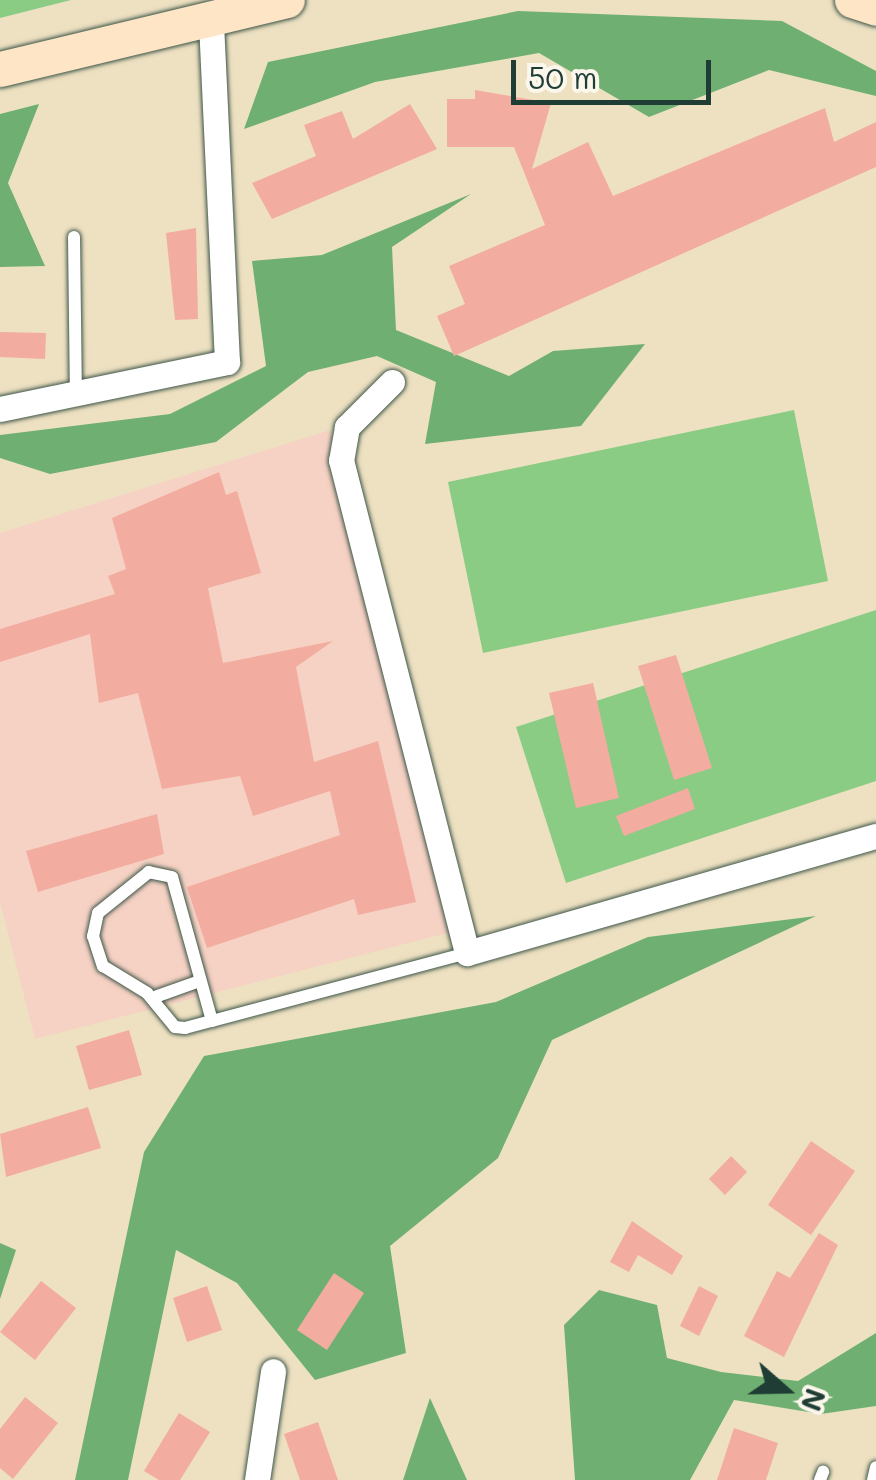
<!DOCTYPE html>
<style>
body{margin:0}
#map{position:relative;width:876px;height:1480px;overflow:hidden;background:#eee1c2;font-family:Mali,sans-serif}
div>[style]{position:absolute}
.built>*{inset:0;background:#f6d2c4}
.green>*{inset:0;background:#8acc84}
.forest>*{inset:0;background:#6fb072}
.building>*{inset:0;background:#f3aca0}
.roads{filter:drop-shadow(0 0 2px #3e5649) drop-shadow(0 0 2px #3e5649)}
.lane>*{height:12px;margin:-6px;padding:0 6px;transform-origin:6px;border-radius:6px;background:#fff}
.street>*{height:25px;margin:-12.5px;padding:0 12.5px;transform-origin:12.5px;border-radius:12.5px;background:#fff}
.secondary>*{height:35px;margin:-17.5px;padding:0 17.5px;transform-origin:17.5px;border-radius:17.5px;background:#fde5c5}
span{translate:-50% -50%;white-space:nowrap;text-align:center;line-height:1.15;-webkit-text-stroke:8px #fbf7ec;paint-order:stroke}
.north{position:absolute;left:736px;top:1340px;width:100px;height:100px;-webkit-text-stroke:8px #fbf7ec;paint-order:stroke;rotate:110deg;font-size:28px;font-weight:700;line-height:40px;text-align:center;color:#1f3d34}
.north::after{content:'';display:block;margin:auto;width:35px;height:45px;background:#1f3d34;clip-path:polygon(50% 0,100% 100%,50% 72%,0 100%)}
.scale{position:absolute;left:511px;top:60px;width:200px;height:45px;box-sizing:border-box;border:5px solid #1f3d34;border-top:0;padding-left:12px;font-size:30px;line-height:35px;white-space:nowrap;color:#1f3d34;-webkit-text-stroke:8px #fbf7ec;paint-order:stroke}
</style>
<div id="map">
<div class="built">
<i style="clip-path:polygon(330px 430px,455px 931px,35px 1039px,0 902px,0 533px)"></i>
</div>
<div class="green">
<i style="clip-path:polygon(0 0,71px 0,0 18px)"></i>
<i style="clip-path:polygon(794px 410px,828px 581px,483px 653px,448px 482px)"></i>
<i style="clip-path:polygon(876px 610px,876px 781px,566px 883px,516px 727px)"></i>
</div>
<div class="forest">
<i style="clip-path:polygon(518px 11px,782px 21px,876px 71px,876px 96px,769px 70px,649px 117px,539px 53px,375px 82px,244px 129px,268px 62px)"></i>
<i style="clip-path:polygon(39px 104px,8px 183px,45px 266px,0 267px,0 114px)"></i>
<i style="clip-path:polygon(471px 194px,392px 247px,396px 330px,509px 376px,553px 351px,645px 344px,581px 426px,425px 444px,436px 382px,377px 356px,308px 372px,216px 442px,50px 474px,0 458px,0 435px,170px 414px,266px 366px,252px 261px,322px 255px)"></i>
<i style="clip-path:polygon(816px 916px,552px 1040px,498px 1158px,390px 1246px,406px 1353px,315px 1380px,237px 1283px,176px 1250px,128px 1480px,75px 1480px,144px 1152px,204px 1056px,496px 1002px,648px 937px)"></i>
<i style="clip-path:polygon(0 1243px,16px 1250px,0 1299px)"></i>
<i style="clip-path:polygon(599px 1290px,657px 1305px,667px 1358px,721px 1372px,798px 1381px,876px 1333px,876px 1406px,821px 1414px,734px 1400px,690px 1480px,575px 1480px,564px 1325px)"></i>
<i style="clip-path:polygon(430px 1398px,467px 1480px,403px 1480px)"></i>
</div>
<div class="building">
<i style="clip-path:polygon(475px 90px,551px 103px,532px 169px,588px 142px,613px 196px,825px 108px,834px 142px,876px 122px,876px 167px,454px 356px,437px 316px,465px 304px,449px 266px,545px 225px,514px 147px,447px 147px,447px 99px,475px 99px)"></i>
<i style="clip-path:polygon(410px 104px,437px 149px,272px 219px,252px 183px,316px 156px,304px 125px,342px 111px,353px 139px)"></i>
<i style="clip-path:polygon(196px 228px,198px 319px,175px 320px,166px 233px)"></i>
<i style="clip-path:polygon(0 332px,46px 333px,45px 359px,0 357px)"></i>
<i style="clip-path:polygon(219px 472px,226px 495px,237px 491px,261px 573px,208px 588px,223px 663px,333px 641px,296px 667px,314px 762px,378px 741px,416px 902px,358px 915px,354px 899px,207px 948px,187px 887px,340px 835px,330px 791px,253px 816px,240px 776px,162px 789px,138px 693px,99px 703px,90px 634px,0 662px,0 629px,115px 594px,108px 576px,126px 569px,112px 518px)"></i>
<i style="clip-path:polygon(676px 655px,712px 768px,674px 780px,638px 666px)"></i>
<i style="clip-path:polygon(593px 683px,619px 798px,576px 808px,549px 693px)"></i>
<i style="clip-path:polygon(688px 788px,695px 809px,624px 836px,616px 816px)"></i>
<i style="clip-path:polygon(157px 814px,164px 854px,38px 892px,26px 851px)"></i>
<i style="clip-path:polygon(129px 1030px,142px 1075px,89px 1090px,76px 1046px)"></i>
<i style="clip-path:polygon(88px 1107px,101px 1148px,6px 1177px,0 1134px)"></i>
<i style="clip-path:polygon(811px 1141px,855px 1171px,811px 1235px,768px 1205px)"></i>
<i style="clip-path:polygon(731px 1156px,747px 1172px,725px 1195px,709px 1179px)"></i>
<i style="clip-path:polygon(632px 1221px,683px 1256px,672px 1275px,638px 1255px,629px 1272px,610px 1262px)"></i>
<i style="clip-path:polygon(819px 1233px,838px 1245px,784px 1357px,744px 1336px,777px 1271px,790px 1278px)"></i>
<i style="clip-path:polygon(334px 1273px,364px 1293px,327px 1350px,297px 1330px)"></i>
<i style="clip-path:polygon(41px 1281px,76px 1308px,35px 1360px,0 1332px)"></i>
<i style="clip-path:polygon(207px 1286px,222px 1330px,187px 1342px,173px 1298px)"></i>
<i style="clip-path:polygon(699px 1286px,718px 1296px,699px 1336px,680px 1326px)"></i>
<i style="clip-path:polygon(25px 1397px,58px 1423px,13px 1479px,0 1468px,0 1429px)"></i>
<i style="clip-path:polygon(179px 1413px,210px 1432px,180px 1480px,159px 1480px,144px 1471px)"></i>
<i style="clip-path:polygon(318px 1422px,338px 1480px,300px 1480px,284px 1434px)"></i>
<i style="clip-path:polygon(734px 1428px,778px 1443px,766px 1480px,717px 1480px)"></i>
</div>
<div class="roads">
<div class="lane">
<i style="left:74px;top:237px;width:158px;rotate:89.3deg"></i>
<i style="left:152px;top:998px;width:48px;rotate:-19.6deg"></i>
<i style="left:212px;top:1021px;width:149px;rotate:-105.5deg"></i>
<i style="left:172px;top:877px;width:24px;rotate:-168deg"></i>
<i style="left:149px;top:872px;width:65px;rotate:141.2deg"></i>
<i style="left:98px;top:913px;width:24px;rotate:102deg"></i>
<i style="left:93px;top:936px;width:32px;rotate:72deg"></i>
<i style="left:103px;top:966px;width:52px;rotate:31.5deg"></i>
<i style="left:147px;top:993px;width:44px;rotate:50.5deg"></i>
<i style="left:175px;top:1027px;width:10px;rotate:6deg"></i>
<i style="left:185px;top:1028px;width:28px;rotate:-15deg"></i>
<i style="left:212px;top:1021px;width:264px;rotate:-14.9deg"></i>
<i style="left:820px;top:1480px;width:9px;rotate:-69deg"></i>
<i style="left:873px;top:1480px;width:13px;rotate:-77deg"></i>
</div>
<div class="street">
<i style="left:392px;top:382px;width:64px;rotate:135deg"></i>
<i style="left:347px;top:427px;width:34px;rotate:100deg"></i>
<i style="left:341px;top:460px;width:509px;rotate:75.66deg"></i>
<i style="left:467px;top:953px;width:425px;rotate:-16deg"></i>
<i style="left:0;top:409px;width:232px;rotate:-11.7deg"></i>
<i style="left:227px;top:362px;width:344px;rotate:-92.7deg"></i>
<i style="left:257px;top:1480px;width:110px;rotate:-81.6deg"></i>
</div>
<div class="secondary">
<i style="left:852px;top:0;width:25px;rotate:18deg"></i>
<i style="left:0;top:69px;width:295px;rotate:-13.5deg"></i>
</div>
</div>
<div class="north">N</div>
<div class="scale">50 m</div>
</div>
